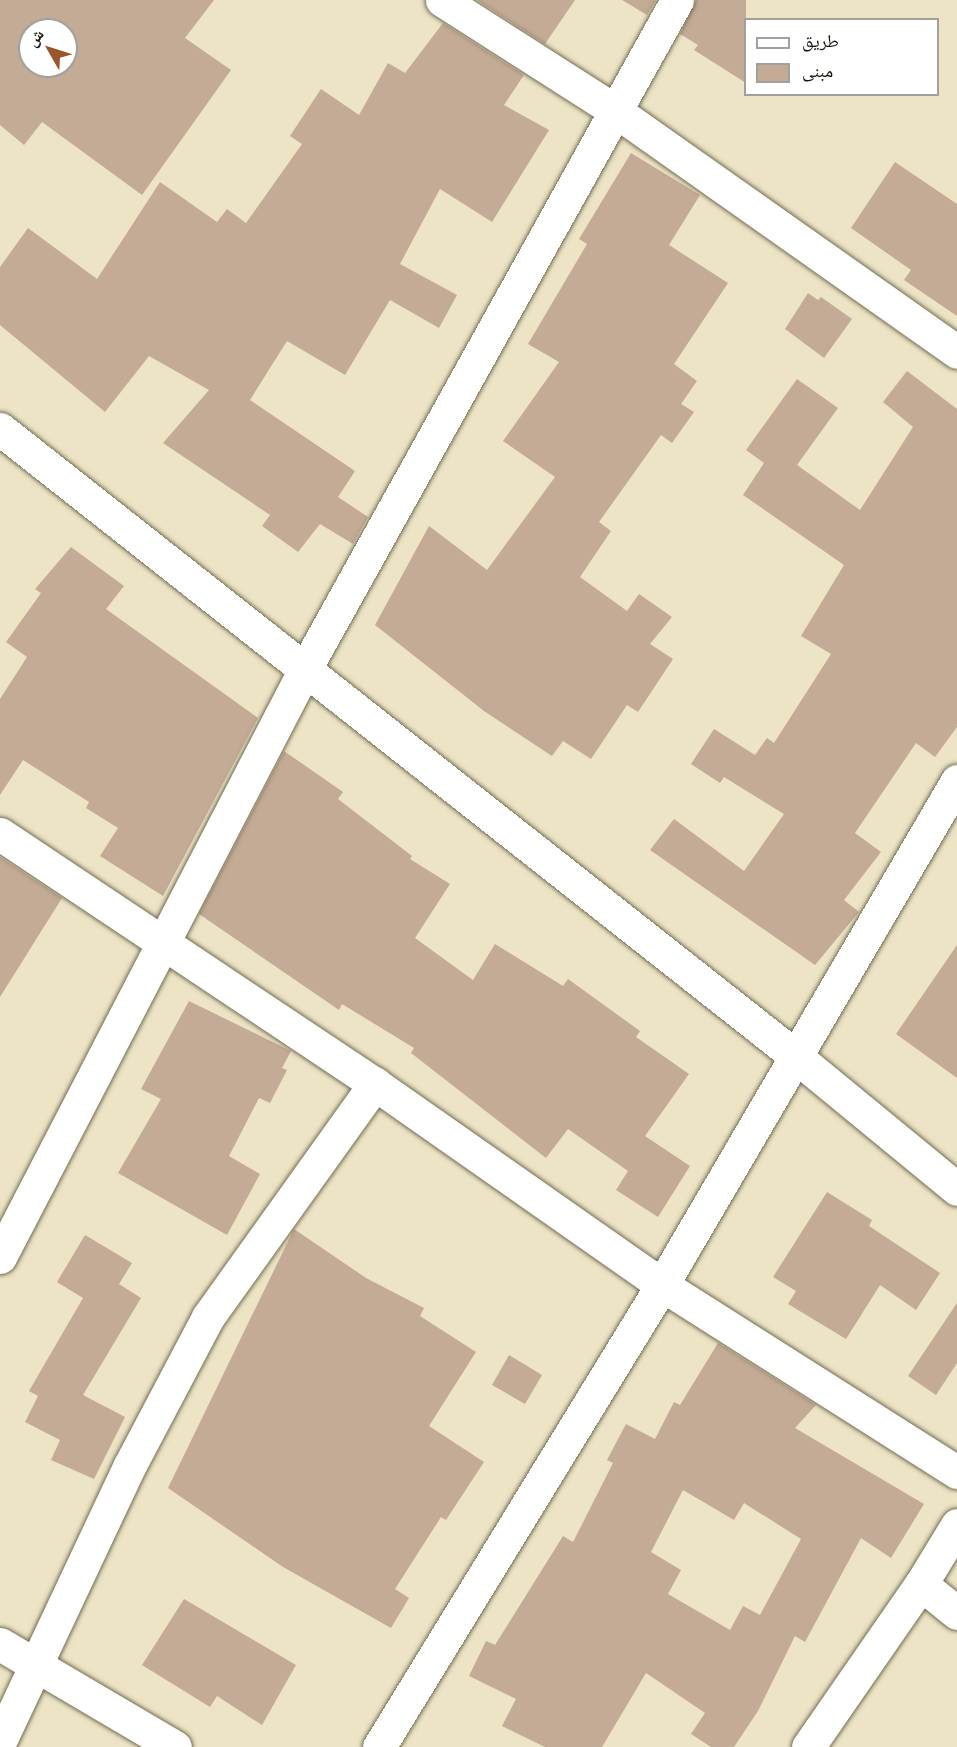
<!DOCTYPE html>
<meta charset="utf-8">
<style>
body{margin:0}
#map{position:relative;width:957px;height:1747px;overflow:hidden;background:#ece4c5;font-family:Arial,"Noto Naskh Arabic",sans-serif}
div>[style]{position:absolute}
.building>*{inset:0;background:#c4ab96}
.roads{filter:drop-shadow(0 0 2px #736c51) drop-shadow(0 0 2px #736c51)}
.minor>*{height:33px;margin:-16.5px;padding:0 16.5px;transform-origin:16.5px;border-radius:16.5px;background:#fff}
.tertiary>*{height:33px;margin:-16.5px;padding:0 16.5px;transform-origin:16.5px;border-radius:16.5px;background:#fff}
span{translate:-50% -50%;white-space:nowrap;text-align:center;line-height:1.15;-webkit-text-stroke:4.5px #fff;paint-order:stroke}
.legend{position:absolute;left:744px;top:18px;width:195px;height:78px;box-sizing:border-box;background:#fff;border:2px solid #a1a09c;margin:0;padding:8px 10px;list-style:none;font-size:18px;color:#141107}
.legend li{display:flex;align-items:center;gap:12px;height:30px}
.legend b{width:30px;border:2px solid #a1a09c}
.north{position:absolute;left:18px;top:18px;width:60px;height:60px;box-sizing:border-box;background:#fff;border:2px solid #a1a09c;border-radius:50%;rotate:309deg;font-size:16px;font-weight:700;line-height:24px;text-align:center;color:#141107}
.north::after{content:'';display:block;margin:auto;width:21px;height:27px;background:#9a5629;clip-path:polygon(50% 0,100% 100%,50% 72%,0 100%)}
</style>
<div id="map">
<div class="building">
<i style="clip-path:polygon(evenodd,0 0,214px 0,185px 38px,231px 70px,142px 195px,42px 122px,24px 145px,0 125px,0 0,30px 30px,66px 30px,66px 66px,30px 66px,30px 30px)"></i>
<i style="clip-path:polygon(477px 0,575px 0,545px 44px)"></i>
<i style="clip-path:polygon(622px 0,656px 0,647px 15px)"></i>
<i style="clip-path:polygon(696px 0,746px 0,746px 83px,694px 50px,698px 45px,680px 34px)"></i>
<i style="clip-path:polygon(443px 23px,524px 75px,504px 105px,549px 130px,492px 222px,440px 189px,400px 264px,457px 295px,439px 328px,390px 300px,345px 375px,287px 341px,250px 400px,355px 471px,338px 497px,368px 517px,353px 544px,320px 524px,298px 552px,262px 526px,270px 515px,163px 443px,209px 390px,149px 356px,105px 412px,0 325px,0 267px,28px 228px,97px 279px,160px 182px,217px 222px,227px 209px,246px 223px,302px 144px,290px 136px,321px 89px,359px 115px,388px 63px,405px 73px)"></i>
<i style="clip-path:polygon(631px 153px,700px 195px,669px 245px,728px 283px,674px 364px,697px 381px,681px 404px,694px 412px,672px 443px,661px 435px,599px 522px,611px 531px,580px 577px,627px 611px,639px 594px,672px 617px,650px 644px,673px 659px,638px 712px,627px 705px,591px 759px,563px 741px,552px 756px,484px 711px,375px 625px,429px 526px,487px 570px,555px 477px,503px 441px,559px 362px,528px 344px,587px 244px,579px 239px)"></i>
<i style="clip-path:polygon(895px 162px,957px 204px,957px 316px,904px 280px,911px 270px,851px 228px)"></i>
<i style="clip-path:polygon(808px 293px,818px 300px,821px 297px,852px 319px,824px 358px,785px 329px)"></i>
<i style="clip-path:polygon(907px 371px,957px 409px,957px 727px,935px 757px,916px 743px,855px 833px,881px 852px,844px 900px,859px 912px,815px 965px,650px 850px,674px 819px,744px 871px,784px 814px,724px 777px,720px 783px,691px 764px,714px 729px,755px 755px,767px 738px,774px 743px,831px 654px,801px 636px,844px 565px,743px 495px,764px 463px,746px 450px,797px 379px,838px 408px,797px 465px,860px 510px,913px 427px,883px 402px)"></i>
<i style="clip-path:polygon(71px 547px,124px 586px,106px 609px,258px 718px,163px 896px,100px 856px,118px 828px,86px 808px,89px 802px,23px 760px,0 795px,0 699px,27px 657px,6px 642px,41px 593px,35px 589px)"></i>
<i style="clip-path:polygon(284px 751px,343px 792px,338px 799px,412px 856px,410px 859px,450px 884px,415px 938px,473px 980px,495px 944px,563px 986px,568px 979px,640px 1031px,636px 1037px,689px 1074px,645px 1136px,690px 1166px,658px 1217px,616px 1190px,628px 1171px,568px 1129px,546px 1158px,411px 1053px,414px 1048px,342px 1004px,339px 1010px,199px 914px)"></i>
<i style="clip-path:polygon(0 857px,62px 898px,0 997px)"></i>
<i style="clip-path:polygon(957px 945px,957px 1078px,896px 1034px)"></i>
<i style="clip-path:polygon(189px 1001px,291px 1051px,282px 1068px,287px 1070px,270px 1103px,259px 1098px,229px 1156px,260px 1174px,227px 1235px,118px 1173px,161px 1099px,141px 1089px)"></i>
<i style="clip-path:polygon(827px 1192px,872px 1220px,869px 1226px,940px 1273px,916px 1310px,880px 1285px,846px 1339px,788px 1304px,796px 1291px,773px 1277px)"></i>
<i style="clip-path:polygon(294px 1229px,366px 1278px,424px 1308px,420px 1316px,476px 1352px,429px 1426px,484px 1462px,446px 1520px,441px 1517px,395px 1589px,409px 1598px,391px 1628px,283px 1567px,168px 1488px)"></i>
<i style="clip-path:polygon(85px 1235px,132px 1263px,119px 1284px,141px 1298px,83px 1395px,125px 1417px,94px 1479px,51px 1460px,60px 1440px,25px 1422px,38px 1396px,29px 1391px,83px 1298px,57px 1282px)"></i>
<i style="clip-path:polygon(957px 1303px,957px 1363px,936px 1395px,908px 1376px)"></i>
<i style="clip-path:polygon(evenodd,718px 1343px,816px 1405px,795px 1428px,924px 1504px,891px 1558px,861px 1538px,805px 1642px,795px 1636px,758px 1711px,734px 1747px,711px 1747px,691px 1734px,705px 1713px,646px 1673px,602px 1747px,545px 1747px,502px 1726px,516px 1699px,469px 1676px,486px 1641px,495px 1645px,563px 1536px,573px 1542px,613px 1463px,607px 1460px,626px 1424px,655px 1439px,674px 1402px,680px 1405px,718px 1343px,683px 1490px,734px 1520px,744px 1503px,801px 1539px,760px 1615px,743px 1606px,730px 1630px,668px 1594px,681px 1570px,651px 1552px,683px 1490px)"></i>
<i style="clip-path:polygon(509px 1355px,542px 1375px,525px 1404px,492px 1385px)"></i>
<i style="clip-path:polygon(184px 1599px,296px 1665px,262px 1725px,217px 1696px,210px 1707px,142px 1665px)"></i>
</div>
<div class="roads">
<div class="minor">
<i style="left:442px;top:0;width:208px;rotate:32.6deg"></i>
<i style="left:617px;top:112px;width:416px;rotate:35.2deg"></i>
<i style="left:0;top:834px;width:451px;rotate:33.7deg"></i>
<i style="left:375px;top:1084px;width:350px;rotate:35deg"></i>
<i style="left:662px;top:1285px;width:349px;rotate:32.4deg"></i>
<i style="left:0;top:1257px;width:662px;rotate:-62.58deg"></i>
<i style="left:305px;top:669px;width:765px;rotate:-60.92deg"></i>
<i style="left:921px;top:1584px;width:46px;rotate:38.9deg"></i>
<i style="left:0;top:1644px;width:203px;rotate:30.5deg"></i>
<i style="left:0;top:1741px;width:305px;rotate:-64.8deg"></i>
<i style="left:130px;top:1465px;width:167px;rotate:-62.2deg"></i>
<i style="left:208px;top:1317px;width:287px;rotate:-54.4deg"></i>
<i style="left:379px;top:1747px;width:542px;rotate:-58.51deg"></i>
<i style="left:662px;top:1285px;width:584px;rotate:-59.66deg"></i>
<i style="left:808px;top:1747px;width:198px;rotate:-55.3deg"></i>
<i style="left:921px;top:1584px;width:69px;rotate:-58.6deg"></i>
</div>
<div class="tertiary">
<i style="left:0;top:429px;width:1011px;rotate:38.25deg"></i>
<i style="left:794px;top:1055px;width:211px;rotate:39.4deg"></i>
</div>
</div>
<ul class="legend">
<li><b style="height:8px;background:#fff"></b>طريق</li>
<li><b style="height:16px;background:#c4ab96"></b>مبنى</li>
</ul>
<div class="north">ش</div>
</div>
